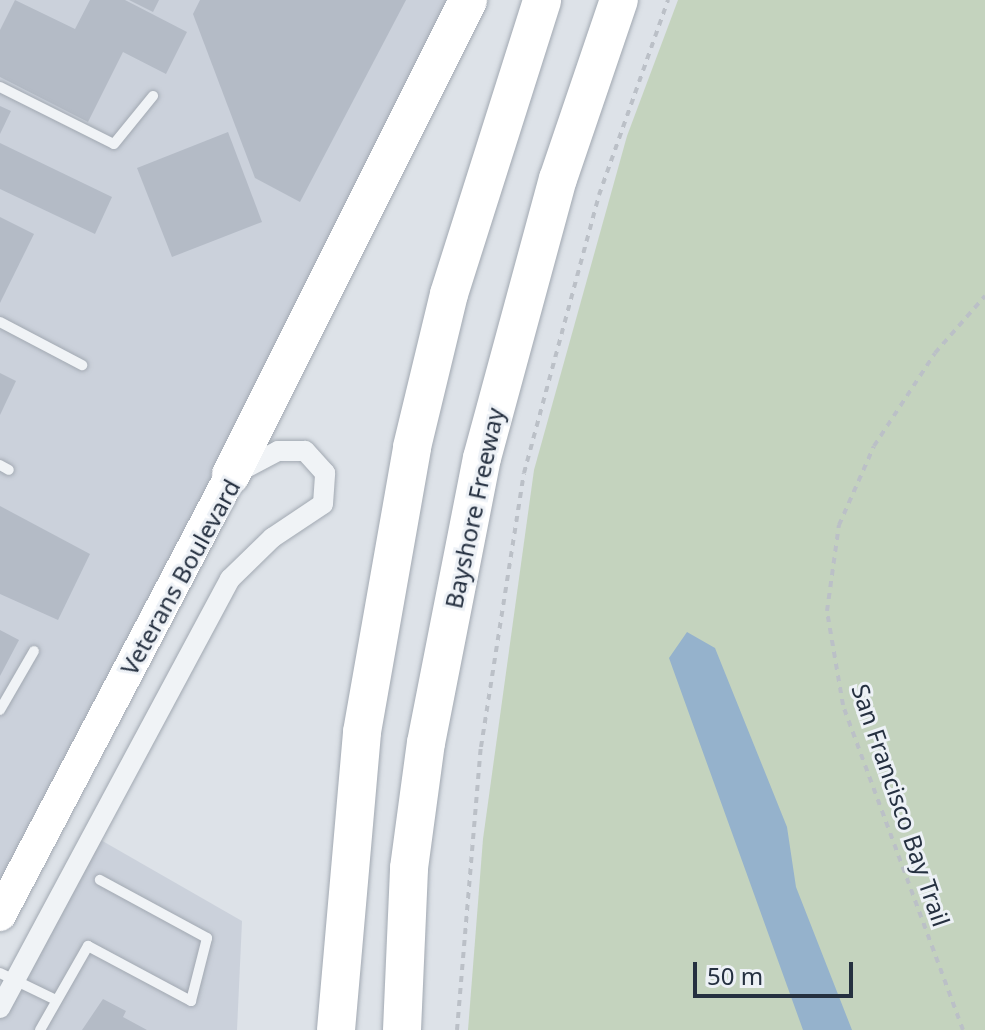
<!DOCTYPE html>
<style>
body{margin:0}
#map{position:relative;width:985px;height:1030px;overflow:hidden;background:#dde2e8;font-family:"Noto Sans",sans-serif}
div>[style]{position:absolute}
.built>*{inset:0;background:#cbd1db}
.green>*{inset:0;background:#c4d3be}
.water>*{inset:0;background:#95b2cc}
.building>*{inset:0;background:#b4bbc6}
.path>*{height:4px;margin-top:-2px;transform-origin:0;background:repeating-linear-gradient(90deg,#bbc0c7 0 6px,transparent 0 12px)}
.roads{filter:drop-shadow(0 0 2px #a2a9b2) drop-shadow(0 0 2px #a2a9b2)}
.lane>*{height:10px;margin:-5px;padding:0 5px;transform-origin:5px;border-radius:5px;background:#f0f3f6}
.street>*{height:20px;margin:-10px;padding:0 10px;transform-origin:10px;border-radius:10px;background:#f0f3f6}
.primary>*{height:32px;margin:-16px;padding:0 16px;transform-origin:16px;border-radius:16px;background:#fff}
.highway>*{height:38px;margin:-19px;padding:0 19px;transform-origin:19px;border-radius:19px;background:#fff}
span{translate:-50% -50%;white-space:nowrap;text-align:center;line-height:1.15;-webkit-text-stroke:6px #edf1f6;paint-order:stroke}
.street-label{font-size:24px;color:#253040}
.scale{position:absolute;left:693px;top:962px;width:160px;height:36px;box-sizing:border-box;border:4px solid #253040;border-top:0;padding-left:10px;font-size:24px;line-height:28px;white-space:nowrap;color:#253040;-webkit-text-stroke:6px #edf1f6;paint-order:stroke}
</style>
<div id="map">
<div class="built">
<i style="clip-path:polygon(0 0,468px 0,0 915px)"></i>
<i style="clip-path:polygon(92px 835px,242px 921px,237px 1030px,0 1030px,0 1008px)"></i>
</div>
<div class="green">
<i style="clip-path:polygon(678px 0,985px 0,985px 1030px,468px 1030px,483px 839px,534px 470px,627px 136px)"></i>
</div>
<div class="water">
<i style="clip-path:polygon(687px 632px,715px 648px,787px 827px,796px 887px,852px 1030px,803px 1030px,669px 658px)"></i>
</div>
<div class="building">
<i style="clip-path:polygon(15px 0,75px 29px,90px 0,125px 0,187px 32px,166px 74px,123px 52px,88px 122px,0 77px,0 30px)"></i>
<i style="clip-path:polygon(129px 0,159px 0,153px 12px)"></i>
<i style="clip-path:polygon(200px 0,406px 0,300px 202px,255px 178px,193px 14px)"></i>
<i style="clip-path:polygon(0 106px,11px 111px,0 134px)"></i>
<i style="clip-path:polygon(228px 132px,262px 222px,172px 257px,137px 168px)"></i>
<i style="clip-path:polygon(0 143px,112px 197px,95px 234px,0 189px)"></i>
<i style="clip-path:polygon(0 217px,34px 234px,0 303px)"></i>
<i style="clip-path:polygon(0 373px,16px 381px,0 415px)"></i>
<i style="clip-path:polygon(0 506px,90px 554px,58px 620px,0 594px)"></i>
<i style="clip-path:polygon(0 630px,19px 640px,0 676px)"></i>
<i style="clip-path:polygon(103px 999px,126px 1011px,123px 1017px,147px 1030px,82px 1030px)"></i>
</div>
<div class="path">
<i style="left:457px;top:1030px;width:284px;rotate:-85.2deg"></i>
<i style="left:481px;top:747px;width:277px;rotate:-81.1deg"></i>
<i style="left:524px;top:473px;width:288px;rotate:-74.9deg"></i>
<i style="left:599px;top:195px;width:207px;rotate:-70.5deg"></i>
<i style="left:963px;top:1030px;width:346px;rotate:-110.3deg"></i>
<i style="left:843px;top:705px;width:95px;rotate:-99.7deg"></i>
<i style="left:827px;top:611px;width:87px;rotate:-82.1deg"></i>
<i style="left:839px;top:525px;width:86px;rotate:-66.1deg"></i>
<i style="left:874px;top:446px;width:111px;rotate:-56.7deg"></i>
<i style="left:935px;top:353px;width:76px;rotate:-48.7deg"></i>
</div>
<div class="roads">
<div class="lane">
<i style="left:0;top:87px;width:127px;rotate:26.6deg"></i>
<i style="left:114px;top:144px;width:62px;rotate:-50.9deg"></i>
<i style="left:0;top:322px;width:93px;rotate:27.7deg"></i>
<i style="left:0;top:465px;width:10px;rotate:29deg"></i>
<i style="left:0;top:710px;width:68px;rotate:-60deg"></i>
<i style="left:0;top:973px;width:62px;rotate:25.7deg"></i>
<i style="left:40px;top:1030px;width:97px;rotate:-60.3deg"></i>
<i style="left:88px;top:946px;width:117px;rotate:28.1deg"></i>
<i style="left:191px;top:1001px;width:65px;rotate:-75.7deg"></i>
<i style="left:207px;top:938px;width:122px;rotate:-151.5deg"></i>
</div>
<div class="street">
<i style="left:0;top:1008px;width:487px;rotate:-61.8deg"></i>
<i style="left:230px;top:579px;width:59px;rotate:-44.3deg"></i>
<i style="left:272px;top:538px;width:61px;rotate:-33.7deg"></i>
<i style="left:323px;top:504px;width:31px;rotate:-86deg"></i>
<i style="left:325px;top:473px;width:30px;rotate:-132deg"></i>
<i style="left:305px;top:451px;width:27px;rotate:180deg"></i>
<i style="left:278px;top:451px;width:45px;rotate:152.3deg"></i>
</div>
<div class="primary">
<i style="left:0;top:915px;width:497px;rotate:-62.3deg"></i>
</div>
<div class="highway">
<i style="left:231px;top:475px;width:531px;rotate:-63.48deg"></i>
<i style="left:336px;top:1030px;width:299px;rotate:-85deg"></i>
<i style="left:362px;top:732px;width:289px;rotate:-80deg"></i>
<i style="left:412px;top:447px;width:157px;rotate:-76.4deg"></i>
<i style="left:449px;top:294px;width:308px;rotate:-72.4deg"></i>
<i style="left:402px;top:1030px;width:162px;rotate:-87.5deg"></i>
<i style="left:409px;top:868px;width:126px;rotate:-82.3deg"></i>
<i style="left:426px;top:743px;width:290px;rotate:-78.9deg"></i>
<i style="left:482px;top:458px;width:289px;rotate:-74.8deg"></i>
<i style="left:558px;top:179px;width:189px;rotate:-71.2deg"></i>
</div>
</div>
<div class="street-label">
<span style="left:474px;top:508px;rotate:-78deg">Bayshore Freeway</span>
<span style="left:180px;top:577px;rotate:-61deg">Veterans Boulevard</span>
<span style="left:901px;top:805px;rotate:71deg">San Francisco Bay Trail</span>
</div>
<div class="scale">50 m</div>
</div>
